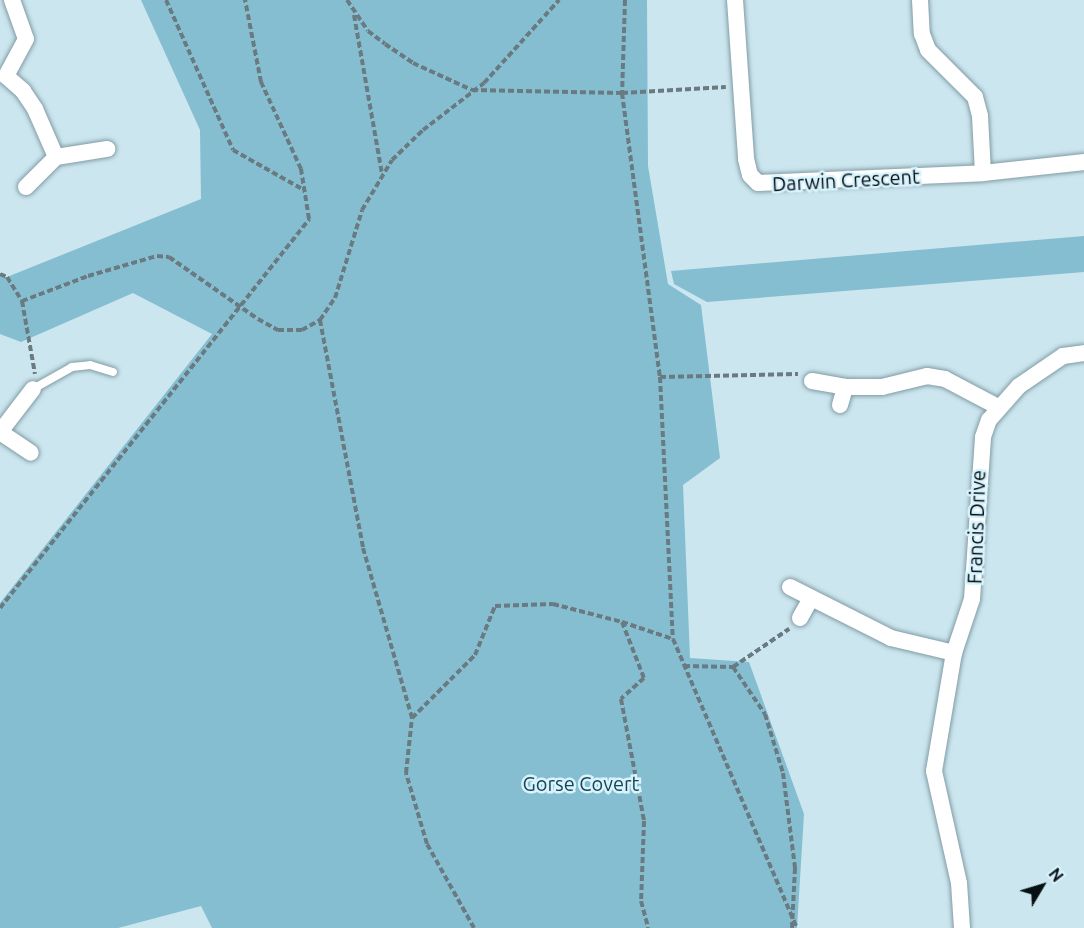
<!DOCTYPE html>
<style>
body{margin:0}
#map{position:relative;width:1084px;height:928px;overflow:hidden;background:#cbe6ef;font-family:Ubuntu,sans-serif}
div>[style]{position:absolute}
.green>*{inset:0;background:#85bdd1}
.path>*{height:4px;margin-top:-2px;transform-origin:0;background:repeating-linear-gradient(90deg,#697b81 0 6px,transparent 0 9px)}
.roads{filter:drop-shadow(0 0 2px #829ca5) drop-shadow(0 0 2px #829ca5)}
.lane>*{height:8px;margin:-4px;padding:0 4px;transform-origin:4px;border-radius:4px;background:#fff}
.street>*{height:16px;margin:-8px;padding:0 8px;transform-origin:8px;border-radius:8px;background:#fff}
span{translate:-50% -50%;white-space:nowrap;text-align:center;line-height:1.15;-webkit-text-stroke:5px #d8f3fd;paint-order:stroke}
.street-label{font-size:20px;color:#071013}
.park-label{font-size:20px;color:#184654}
.north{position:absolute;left:1012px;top:856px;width:60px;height:60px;-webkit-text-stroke:4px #d8f3fd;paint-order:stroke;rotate:52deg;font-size:16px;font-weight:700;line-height:24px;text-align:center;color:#071013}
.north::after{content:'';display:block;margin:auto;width:21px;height:27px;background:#071013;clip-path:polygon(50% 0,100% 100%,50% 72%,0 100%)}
</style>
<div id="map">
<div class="green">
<i style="clip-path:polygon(141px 0,647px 0,648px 166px,668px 284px,701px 305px,720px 458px,683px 485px,690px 658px,749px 662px,804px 814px,797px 928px,212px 928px,201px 906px,118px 928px,0 928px,0 603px,212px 334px,133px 293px,21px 342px,0 334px,0 274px,7px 277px,201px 199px,200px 130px)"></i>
<i style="clip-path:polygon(1084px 236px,1084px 272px,707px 302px,674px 284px,671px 271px)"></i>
</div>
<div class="path">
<i style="left:166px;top:0;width:164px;rotate:65.9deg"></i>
<i style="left:233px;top:150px;width:81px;rotate:29.4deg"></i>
<i style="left:347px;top:0;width:37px;rotate:56deg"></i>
<i style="left:368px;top:31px;width:21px;rotate:37deg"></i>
<i style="left:385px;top:44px;width:34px;rotate:34deg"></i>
<i style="left:413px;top:63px;width:65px;rotate:24.6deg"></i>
<i style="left:472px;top:90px;width:150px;rotate:1.1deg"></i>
<i style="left:622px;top:93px;width:104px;rotate:-3.3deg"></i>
<i style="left:625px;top:0;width:93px;rotate:91.8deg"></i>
<i style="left:622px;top:93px;width:287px;rotate:82.4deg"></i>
<i style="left:660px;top:377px;width:262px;rotate:87.2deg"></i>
<i style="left:673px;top:639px;width:314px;rotate:66.8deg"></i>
<i style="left:354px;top:15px;width:160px;rotate:80deg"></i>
<i style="left:0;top:274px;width:8px;rotate:23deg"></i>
<i style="left:7px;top:277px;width:28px;rotate:58deg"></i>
<i style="left:22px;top:301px;width:71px;rotate:-20.7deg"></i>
<i style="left:88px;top:276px;width:72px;rotate:-16.2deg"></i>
<i style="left:157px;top:256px;width:12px;rotate:5deg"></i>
<i style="left:169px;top:257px;width:108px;rotate:34.9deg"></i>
<i style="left:258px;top:319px;width:23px;rotate:29deg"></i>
<i style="left:278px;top:330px;width:24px"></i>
<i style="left:302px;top:330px;width:21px;rotate:-29deg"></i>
<i style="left:320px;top:320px;width:27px;rotate:-56deg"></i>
<i style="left:335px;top:298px;width:92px;rotate:-72.9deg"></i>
<i style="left:362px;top:210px;width:58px;rotate:-59deg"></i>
<i style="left:392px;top:160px;width:43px;rotate:-44.1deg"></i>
<i style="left:423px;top:130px;width:77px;rotate:-37.6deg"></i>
<i style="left:484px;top:83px;width:112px;rotate:-47.9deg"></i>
<i style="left:22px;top:301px;width:74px;rotate:79.9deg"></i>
<i style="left:320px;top:320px;width:232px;rotate:79.3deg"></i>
<i style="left:363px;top:548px;width:177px;rotate:73.9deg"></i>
<i style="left:660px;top:377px;width:138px;rotate:-1.2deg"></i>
<i style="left:0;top:608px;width:497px;rotate:-51.5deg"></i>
<i style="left:309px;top:219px;width:51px;rotate:-99.1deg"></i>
<i style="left:301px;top:169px;width:96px;rotate:-114.7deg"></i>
<i style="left:261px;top:82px;width:84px;rotate:-101deg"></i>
<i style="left:622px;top:622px;width:54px;rotate:18.4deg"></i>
<i style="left:684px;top:666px;width:49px;rotate:1.2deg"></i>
<i style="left:733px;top:667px;width:57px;rotate:55.8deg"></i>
<i style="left:765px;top:714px;width:62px;rotate:73deg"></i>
<i style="left:783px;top:773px;width:96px;rotate:82.8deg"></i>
<i style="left:795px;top:868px;width:60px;rotate:92.9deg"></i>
<i style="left:733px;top:667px;width:68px;rotate:-34.2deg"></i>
<i style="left:474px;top:928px;width:96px;rotate:-119.2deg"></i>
<i style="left:427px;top:844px;width:74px;rotate:-106.5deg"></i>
<i style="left:406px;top:773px;width:55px;rotate:-83.8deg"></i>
<i style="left:412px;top:718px;width:89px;rotate:-45deg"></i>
<i style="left:475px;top:655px;width:53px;rotate:-67.8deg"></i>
<i style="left:495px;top:606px;width:58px;rotate:-2deg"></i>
<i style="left:553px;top:604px;width:71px;rotate:14.6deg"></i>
<i style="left:622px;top:622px;width:60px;rotate:68.6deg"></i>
<i style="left:644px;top:678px;width:31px;rotate:138deg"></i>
<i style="left:621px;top:699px;width:124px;rotate:79.3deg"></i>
<i style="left:644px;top:821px;width:80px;rotate:92.1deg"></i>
<i style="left:641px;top:901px;width:28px;rotate:75deg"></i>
</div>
<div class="roads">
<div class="lane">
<i style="left:33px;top:389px;width:45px;rotate:-29.4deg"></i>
<i style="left:72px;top:367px;width:18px;rotate:-6deg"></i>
<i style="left:90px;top:365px;width:24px;rotate:17deg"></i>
</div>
<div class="street">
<i style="left:12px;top:0;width:41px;rotate:70.3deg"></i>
<i style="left:26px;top:39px;width:42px;rotate:118.4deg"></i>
<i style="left:6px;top:76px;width:23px;rotate:41deg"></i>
<i style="left:23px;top:91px;width:22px;rotate:56deg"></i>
<i style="left:35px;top:109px;width:52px;rotate:66.4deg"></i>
<i style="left:735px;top:0;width:159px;rotate:86deg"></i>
<i style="left:746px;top:159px;width:16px;rotate:76deg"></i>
<i style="left:750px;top:175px;width:11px;rotate:45deg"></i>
<i style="left:758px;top:183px;width:225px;rotate:-2.5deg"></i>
<i style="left:983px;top:173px;width:102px;rotate:-6.2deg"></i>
<i style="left:920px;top:0;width:34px;rotate:87deg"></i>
<i style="left:922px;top:34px;width:17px;rotate:69deg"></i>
<i style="left:928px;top:50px;width:66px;rotate:45deg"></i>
<i style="left:975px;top:97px;width:20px;rotate:75deg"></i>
<i style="left:980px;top:116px;width:57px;rotate:87deg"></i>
<i style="left:26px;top:187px;width:42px;rotate:-45deg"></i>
<i style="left:56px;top:157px;width:52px;rotate:-8.9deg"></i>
<i style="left:812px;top:381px;width:34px;rotate:10deg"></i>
<i style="left:845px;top:387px;width:37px"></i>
<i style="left:882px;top:387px;width:46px;rotate:-13.7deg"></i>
<i style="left:927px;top:376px;width:18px;rotate:9deg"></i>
<i style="left:945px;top:379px;width:60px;rotate:27.8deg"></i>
<i style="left:840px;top:405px;width:19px;rotate:-74deg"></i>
<i style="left:0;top:432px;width:54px;rotate:-52.5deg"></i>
<i style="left:0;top:432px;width:37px;rotate:34deg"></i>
<i style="left:790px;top:587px;width:113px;rotate:26.8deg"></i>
<i style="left:891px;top:638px;width:65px;rotate:13.4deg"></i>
<i style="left:800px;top:618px;width:23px;rotate:-61deg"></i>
<i style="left:962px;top:928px;width:45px;rotate:-93.8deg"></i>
<i style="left:959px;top:883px;width:115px;rotate:-102.6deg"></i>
<i style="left:934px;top:771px;width:120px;rotate:-80.4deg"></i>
<i style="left:954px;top:653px;width:57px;rotate:-71.6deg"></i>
<i style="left:972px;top:599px;width:162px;rotate:-86.1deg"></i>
<i style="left:983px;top:437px;width:18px;rotate:-71deg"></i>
<i style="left:989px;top:420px;width:45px;rotate:-48.6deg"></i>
<i style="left:1019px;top:386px;width:53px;rotate:-34.3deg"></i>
<i style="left:1063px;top:356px;width:21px;rotate:-8deg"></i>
</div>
</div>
<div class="street-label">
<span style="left:846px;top:180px;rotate:-3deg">Darwin Crescent</span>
<span style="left:976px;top:527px;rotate:-88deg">Francis Drive</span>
</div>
<div class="park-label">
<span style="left:581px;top:783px">Gorse Covert</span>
</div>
<div class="north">N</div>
</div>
